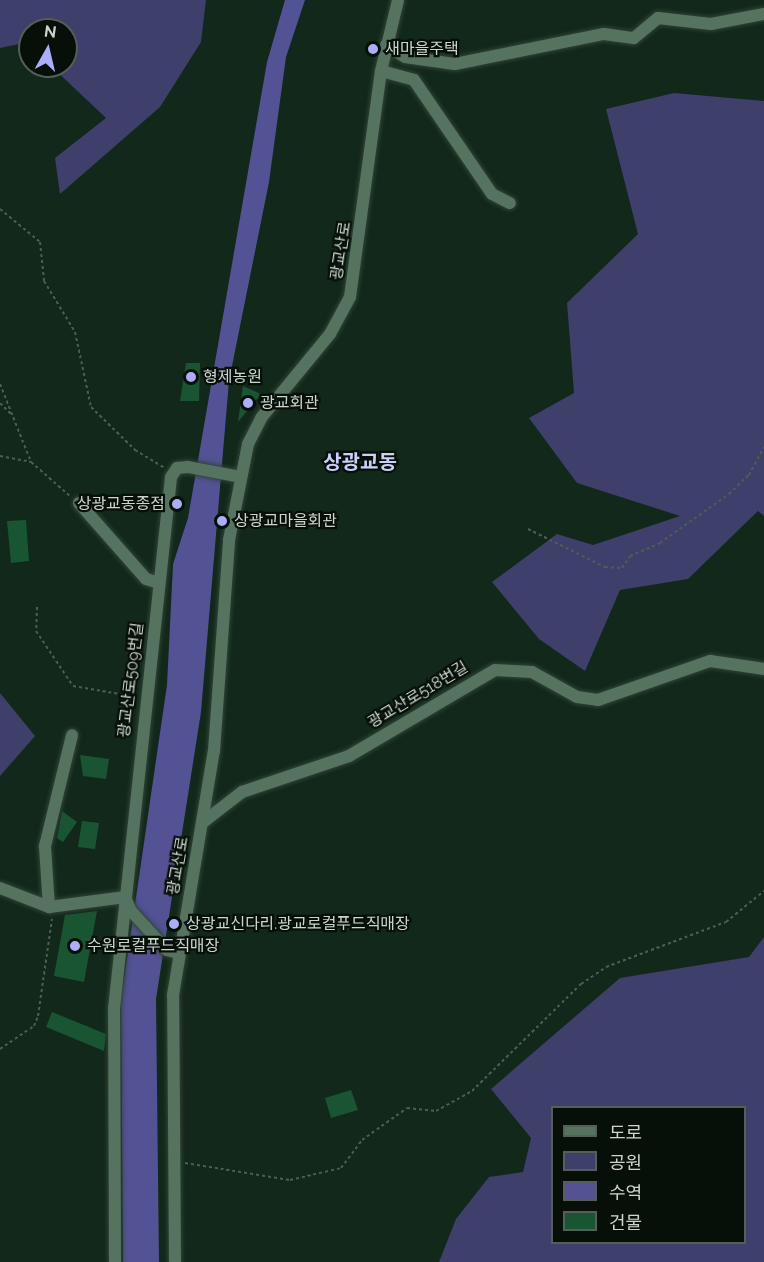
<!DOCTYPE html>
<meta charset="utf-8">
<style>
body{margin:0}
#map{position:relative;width:764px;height:1262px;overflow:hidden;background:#12281a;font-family:Raleway,"Noto Sans KR",sans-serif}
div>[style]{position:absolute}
.green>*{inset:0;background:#3e3f6a}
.water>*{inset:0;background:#525294}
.building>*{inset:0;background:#195533}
.path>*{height:2px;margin-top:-1px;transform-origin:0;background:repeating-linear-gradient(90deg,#4b5e52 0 3px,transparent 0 6px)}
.roads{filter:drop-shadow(0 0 2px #2f4437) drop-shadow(0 0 2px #2f4437)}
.minor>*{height:12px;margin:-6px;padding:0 6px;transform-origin:6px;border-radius:6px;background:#55735f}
.dots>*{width:16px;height:16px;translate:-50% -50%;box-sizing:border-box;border:3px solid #060f08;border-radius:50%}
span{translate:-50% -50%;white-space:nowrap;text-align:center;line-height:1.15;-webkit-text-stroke:4.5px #060f08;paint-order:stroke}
.poi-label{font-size:16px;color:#c9d6cd}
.left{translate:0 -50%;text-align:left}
.right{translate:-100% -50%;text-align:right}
.street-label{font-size:16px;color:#c9d6cd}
.quarter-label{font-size:20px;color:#cbcffa;font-weight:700}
.legend{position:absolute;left:551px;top:1106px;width:195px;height:138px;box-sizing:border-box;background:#060f08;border:2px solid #545f57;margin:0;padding:8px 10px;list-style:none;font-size:18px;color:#c9d6cd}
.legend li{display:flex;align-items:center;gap:12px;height:30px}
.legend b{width:30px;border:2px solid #545f57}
.north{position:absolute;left:18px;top:18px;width:60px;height:60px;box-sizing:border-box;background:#060f08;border:2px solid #545f57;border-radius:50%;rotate:8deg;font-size:16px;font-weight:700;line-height:24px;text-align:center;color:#c9d6cd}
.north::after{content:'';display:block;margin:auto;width:21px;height:27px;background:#abaffb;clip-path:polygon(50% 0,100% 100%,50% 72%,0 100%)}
</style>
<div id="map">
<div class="green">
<i style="clip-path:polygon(0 0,206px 0,201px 42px,160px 107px,60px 194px,55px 158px,106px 118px,51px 66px,66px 66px,66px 30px,30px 30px,30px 48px,24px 43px,0 48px)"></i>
<i style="clip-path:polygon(674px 93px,764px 101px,764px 516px,758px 511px,688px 579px,620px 590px,585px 671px,539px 639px,492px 582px,557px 534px,593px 545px,680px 516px,577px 483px,529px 418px,574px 393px,567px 303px,638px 234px,606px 109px)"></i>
<i style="clip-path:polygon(0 693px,35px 736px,0 776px)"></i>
<i style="clip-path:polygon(evenodd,764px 937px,764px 1262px,439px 1262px,456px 1219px,489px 1177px,523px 1172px,531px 1138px,491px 1089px,620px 978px,749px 957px,764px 937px,552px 1108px,744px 1108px,744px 1242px,552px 1242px,552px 1108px)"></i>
</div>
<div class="water">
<i style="clip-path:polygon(285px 0,305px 0,286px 57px,269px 182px,229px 381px,201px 712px,156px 999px,159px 1262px,123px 1262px,121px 1000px,167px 685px,173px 564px,188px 518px,267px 62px)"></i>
</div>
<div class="building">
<i style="clip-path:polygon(186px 363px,200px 363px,199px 401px,180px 401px)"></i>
<i style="clip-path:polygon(243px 386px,261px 394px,238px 422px)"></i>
<i style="clip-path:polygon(26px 520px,29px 561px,11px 563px,7px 521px)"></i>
<i style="clip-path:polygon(80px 755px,109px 759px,106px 779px,83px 776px)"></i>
<i style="clip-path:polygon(62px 811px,77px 822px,63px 842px,57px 838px)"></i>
<i style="clip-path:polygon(82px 821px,99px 823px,95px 849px,78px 847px)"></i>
<i style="clip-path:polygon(97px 911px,84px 982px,54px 976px,65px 915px)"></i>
<i style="clip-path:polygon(52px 1012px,106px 1034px,104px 1051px,46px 1027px)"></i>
<i style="clip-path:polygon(351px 1090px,358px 1110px,331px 1118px,325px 1098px)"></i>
</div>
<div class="path">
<i style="left:0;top:209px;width:52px;rotate:39.5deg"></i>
<i style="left:40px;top:242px;width:39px;rotate:84deg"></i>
<i style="left:44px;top:281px;width:60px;rotate:58.7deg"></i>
<i style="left:75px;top:332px;width:77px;rotate:78deg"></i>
<i style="left:91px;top:407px;width:62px;rotate:44.3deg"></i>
<i style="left:135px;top:450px;width:35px;rotate:31deg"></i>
<i style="left:0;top:384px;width:84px;rotate:68.3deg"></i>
<i style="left:31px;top:462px;width:52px;rotate:41.1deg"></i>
<i style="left:0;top:403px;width:17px;rotate:45deg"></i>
<i style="left:0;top:456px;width:32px;rotate:11deg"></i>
<i style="left:528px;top:529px;width:86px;rotate:26.3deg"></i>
<i style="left:605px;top:567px;width:17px;rotate:3deg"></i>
<i style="left:622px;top:568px;width:14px;rotate:-56deg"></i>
<i style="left:630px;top:556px;width:33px;rotate:-23deg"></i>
<i style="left:660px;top:543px;width:85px;rotate:-35.4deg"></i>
<i style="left:729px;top:494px;width:28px;rotate:-44deg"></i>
<i style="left:749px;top:475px;width:32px;rotate:-62deg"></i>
<i style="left:37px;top:607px;width:24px;rotate:92deg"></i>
<i style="left:36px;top:631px;width:66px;rotate:56.1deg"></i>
<i style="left:73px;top:686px;width:65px;rotate:9.8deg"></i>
<i style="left:0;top:1049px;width:41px;rotate:-34.1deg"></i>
<i style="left:34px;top:1026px;width:11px;rotate:-68deg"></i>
<i style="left:38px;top:1016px;width:98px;rotate:-81.8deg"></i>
<i style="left:185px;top:1163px;width:106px;rotate:9.2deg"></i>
<i style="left:290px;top:1180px;width:52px;rotate:-13.2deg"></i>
<i style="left:341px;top:1168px;width:35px;rotate:-53deg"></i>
<i style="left:362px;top:1140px;width:55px;rotate:-35.4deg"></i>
<i style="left:407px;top:1108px;width:29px;rotate:6deg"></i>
<i style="left:436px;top:1111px;width:41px;rotate:-29.1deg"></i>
<i style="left:472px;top:1091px;width:153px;rotate:-44.5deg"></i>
<i style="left:581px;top:984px;width:30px;rotate:-34deg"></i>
<i style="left:606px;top:967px;width:128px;rotate:-20.6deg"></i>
<i style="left:726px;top:922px;width:49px;rotate:-39.2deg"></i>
</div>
<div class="roads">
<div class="minor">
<i style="left:386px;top:45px;width:22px;rotate:32deg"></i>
<i style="left:405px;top:57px;width:50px;rotate:8deg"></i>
<i style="left:455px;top:64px;width:152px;rotate:-11.4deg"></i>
<i style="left:604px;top:34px;width:30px;rotate:8deg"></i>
<i style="left:634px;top:38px;width:31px;rotate:-40deg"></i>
<i style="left:658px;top:18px;width:53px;rotate:6.5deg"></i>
<i style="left:711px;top:24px;width:54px;rotate:-10.7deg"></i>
<i style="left:381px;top:71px;width:34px;rotate:15deg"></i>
<i style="left:414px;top:80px;width:138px;rotate:55.6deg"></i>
<i style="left:492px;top:194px;width:20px;rotate:27deg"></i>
<i style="left:79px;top:503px;width:101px;rotate:48.6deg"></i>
<i style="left:146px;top:579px;width:14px;rotate:17deg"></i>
<i style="left:202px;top:823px;width:51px;rotate:-37.8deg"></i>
<i style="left:242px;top:792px;width:113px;rotate:-18.6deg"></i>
<i style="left:349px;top:756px;width:169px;rotate:-30.5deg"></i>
<i style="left:495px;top:670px;width:37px;rotate:3deg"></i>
<i style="left:532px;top:672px;width:51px;rotate:29.1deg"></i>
<i style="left:577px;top:697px;width:21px;rotate:8deg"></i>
<i style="left:598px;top:700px;width:119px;rotate:-19.2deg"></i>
<i style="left:710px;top:661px;width:55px;rotate:8.4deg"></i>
<i style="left:0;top:888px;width:53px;rotate:21.2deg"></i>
<i style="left:49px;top:907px;width:77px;rotate:-7.5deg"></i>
<i style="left:125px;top:897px;width:15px;rotate:67deg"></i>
<i style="left:131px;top:911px;width:53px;rotate:47.3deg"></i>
<i style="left:167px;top:950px;width:12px;rotate:14deg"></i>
<i style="left:49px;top:907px;width:61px;rotate:-93.8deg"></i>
<i style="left:45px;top:846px;width:114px;rotate:-76.3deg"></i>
<i style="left:115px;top:1262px;width:253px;rotate:-90.2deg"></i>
<i style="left:114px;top:1009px;width:535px;rotate:-83.88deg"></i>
<i style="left:171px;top:477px;width:11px;rotate:-56deg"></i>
<i style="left:177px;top:468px;width:11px;rotate:-5deg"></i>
<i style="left:188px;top:467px;width:54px;rotate:10.7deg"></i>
<i style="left:175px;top:1262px;width:267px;rotate:-90.4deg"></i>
<i style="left:173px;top:995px;width:247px;rotate:-80.5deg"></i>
<i style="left:214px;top:751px;width:212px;rotate:-85.9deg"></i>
<i style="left:229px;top:540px;width:98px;rotate:-78.8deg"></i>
<i style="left:248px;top:444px;width:29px;rotate:-63deg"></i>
<i style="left:261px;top:418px;width:109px;rotate:-50.6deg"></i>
<i style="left:330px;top:334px;width:42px;rotate:-61.6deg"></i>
<i style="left:350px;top:297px;width:228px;rotate:-82.2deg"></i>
<i style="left:381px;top:71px;width:73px;rotate:-76.5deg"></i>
</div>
</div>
<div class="dots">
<i style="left:373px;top:49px;background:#abaffb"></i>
<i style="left:191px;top:377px;background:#abaffb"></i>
<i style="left:248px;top:403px;background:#abaffb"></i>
<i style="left:177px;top:504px;background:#abaffb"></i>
<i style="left:222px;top:521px;background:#abaffb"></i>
<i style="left:174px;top:924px;background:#abaffb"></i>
<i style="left:75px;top:946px;background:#abaffb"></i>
</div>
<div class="poi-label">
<span class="left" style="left:385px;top:49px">새마을주택</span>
<span class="left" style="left:203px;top:377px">형제농원</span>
<span class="left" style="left:260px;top:403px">광교회관</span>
<span class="right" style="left:165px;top:504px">상광교동종점</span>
<span class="left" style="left:234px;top:521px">상광교마을회관</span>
<span class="left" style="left:186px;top:924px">상광교신다리.광교로컬푸드직매장</span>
<span class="left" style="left:87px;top:946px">수원로컬푸드직매장</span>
</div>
<div class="street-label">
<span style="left:341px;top:251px;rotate:-81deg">광교산로</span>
<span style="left:131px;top:680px;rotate:-83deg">광교산로509번길</span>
<span style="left:418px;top:695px;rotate:-31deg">광교산로518번길</span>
<span style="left:178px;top:866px;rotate:-80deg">광교산로</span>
</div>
<div class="quarter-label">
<span style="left:360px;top:462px">상광교동</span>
</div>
<ul class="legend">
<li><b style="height:8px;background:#55735f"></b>도로</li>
<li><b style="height:16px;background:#3e3f6a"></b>공원</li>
<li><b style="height:16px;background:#525294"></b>수역</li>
<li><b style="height:16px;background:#195533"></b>건물</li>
</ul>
<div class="north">N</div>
</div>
